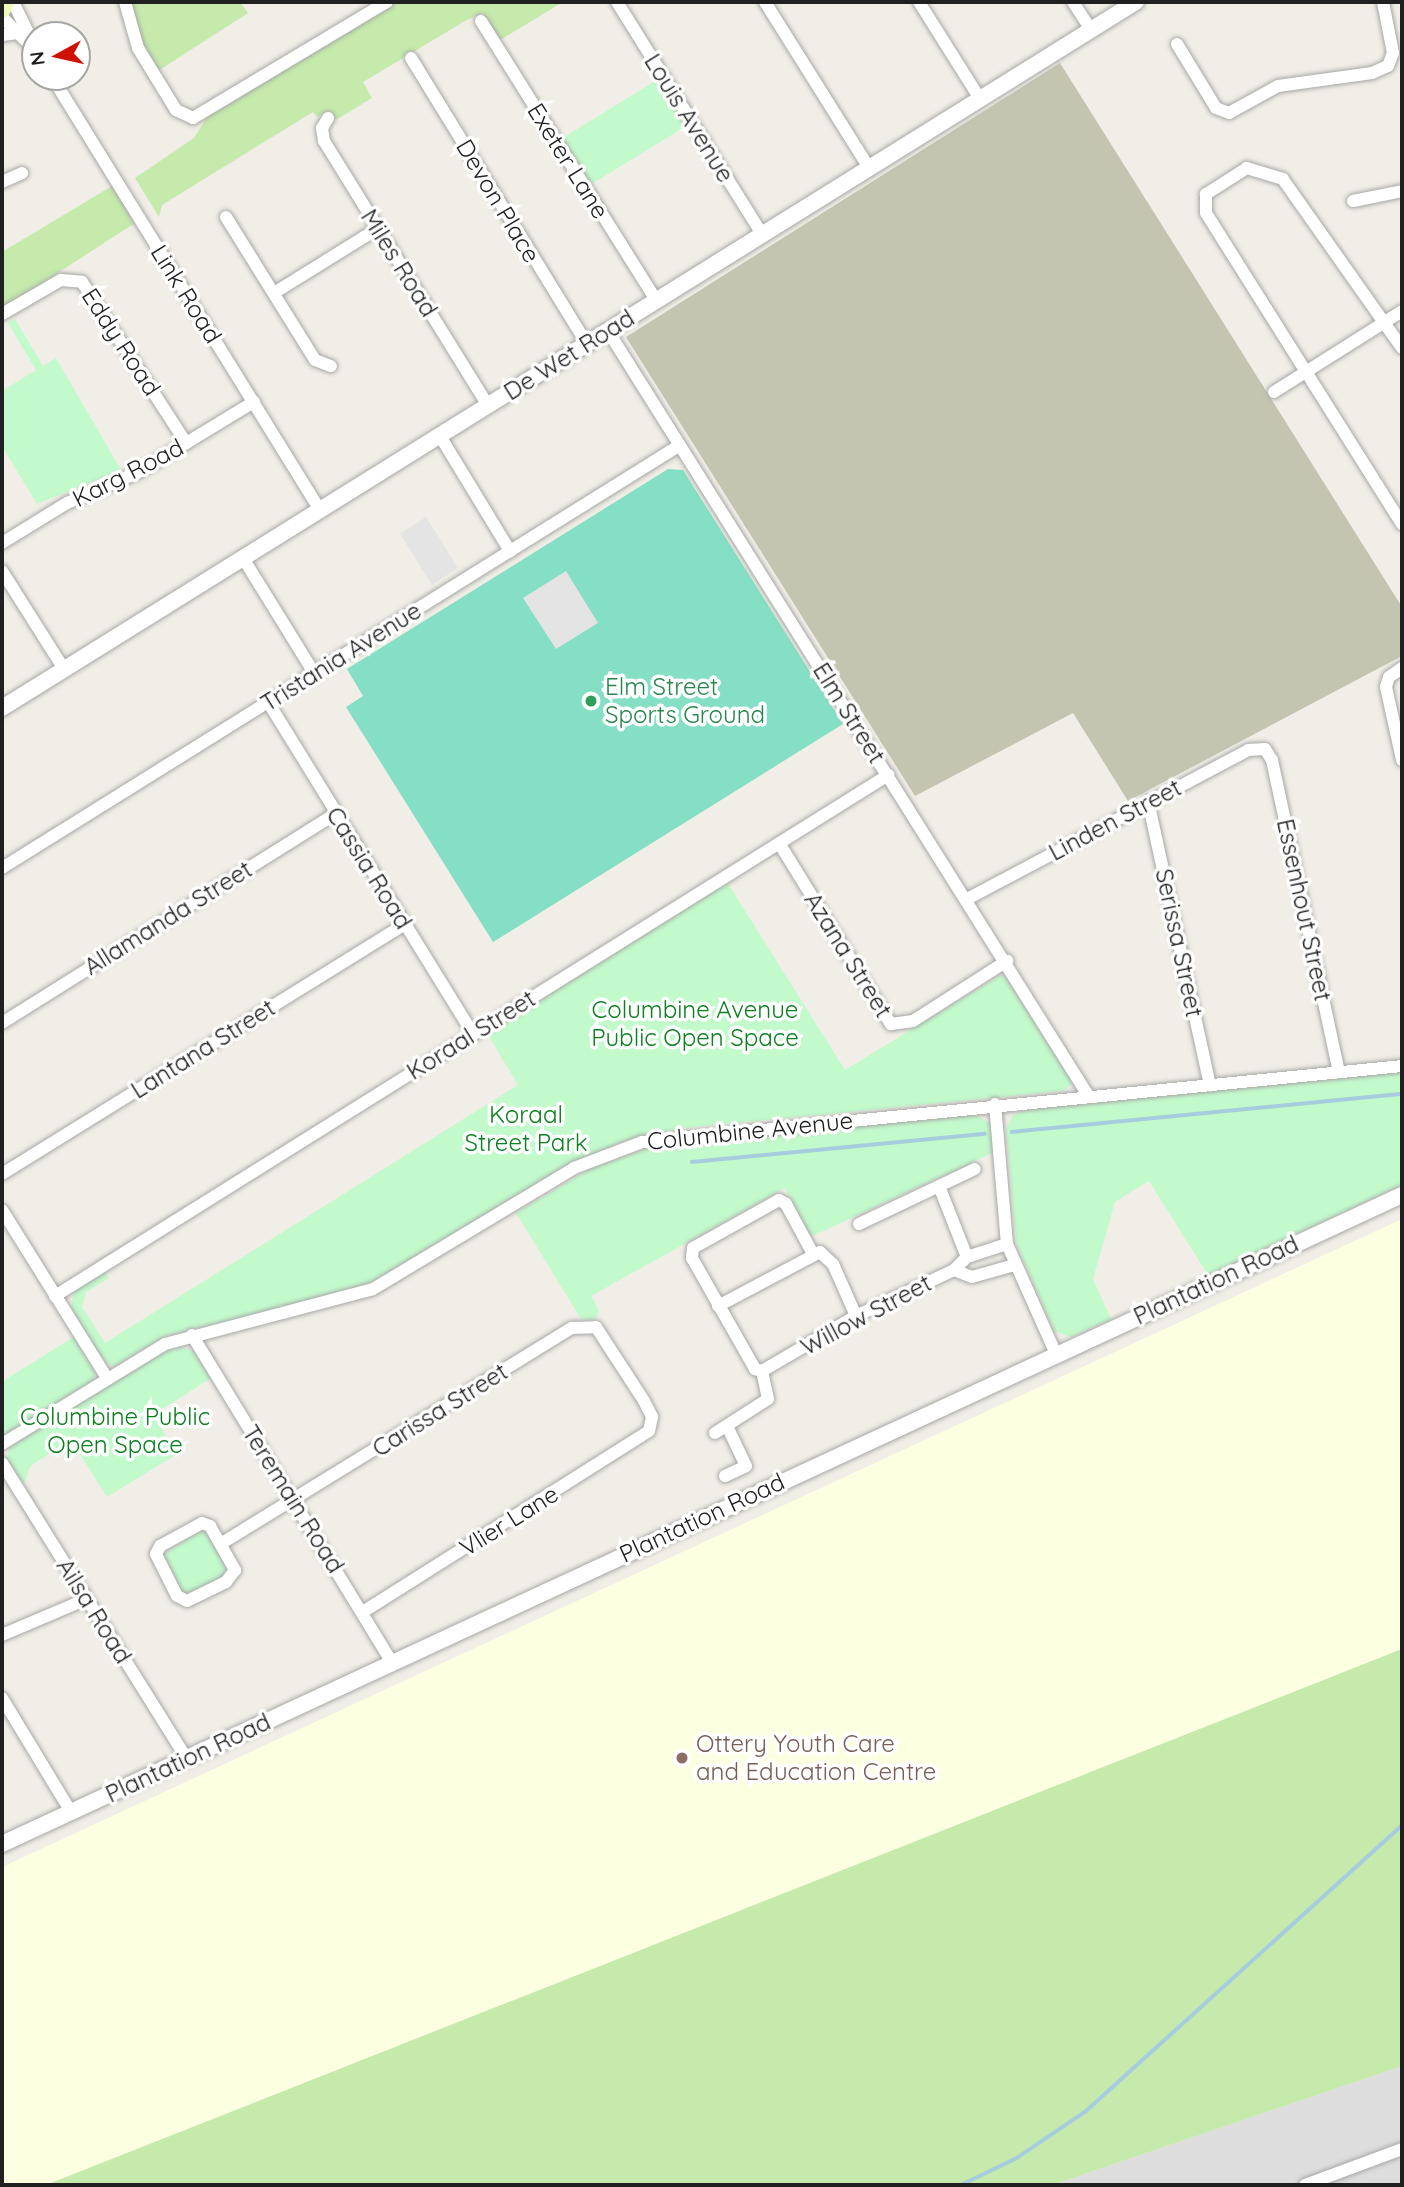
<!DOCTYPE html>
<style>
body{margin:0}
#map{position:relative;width:1404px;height:2187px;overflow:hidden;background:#f0eee6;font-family:Quicksand,sans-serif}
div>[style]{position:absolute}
.residential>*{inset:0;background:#dedddd}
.education>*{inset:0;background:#fcffe0}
.construction>*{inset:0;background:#c3c5b1}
.grass>*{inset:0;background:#c5eaac}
.park>*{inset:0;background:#c3facc}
.pitch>*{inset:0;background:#84dfc4}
.parking>*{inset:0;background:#e4e4e4}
.stream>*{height:3.5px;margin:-1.75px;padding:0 1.75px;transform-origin:1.75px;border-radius:1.75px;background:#a6ccde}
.roads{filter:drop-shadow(0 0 2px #a7a7a7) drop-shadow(0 0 2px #a7a7a7)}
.minor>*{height:12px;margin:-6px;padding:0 6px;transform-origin:6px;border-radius:6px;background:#fff}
.tertiary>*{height:16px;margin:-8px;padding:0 8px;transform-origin:8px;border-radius:8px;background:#fff}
.secondary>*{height:18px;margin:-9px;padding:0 9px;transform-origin:9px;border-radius:9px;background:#f1faba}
.dots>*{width:19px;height:19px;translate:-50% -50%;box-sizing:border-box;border:4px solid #fff;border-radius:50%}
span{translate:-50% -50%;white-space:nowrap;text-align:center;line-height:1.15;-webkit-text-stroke:7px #fff;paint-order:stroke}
.street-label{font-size:24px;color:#202020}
.leisure-label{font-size:24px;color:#27864d}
.left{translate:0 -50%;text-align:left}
.park-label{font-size:24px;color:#0b801f}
.education-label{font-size:24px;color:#785e54}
.frame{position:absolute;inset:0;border:4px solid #202020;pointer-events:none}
.north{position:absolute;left:21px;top:21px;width:70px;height:70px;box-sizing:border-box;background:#fff;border:2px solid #a6a6a6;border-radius:50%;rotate:262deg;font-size:19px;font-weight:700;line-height:28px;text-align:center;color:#202020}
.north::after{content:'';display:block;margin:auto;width:24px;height:32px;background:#cf1200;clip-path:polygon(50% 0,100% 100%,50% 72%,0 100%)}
</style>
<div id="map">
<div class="residential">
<i style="clip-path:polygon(1402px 2066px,1402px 2185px,1052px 2185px)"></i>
</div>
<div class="education">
<i style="clip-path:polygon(1402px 1219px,1402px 1649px,46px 2185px,2px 2185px,2px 1867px)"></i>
</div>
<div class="construction">
<i style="clip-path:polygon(1060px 63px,1402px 607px,1402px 656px,1128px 801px,1073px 713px,915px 796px,626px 337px)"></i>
</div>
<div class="grass">
<i style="clip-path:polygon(132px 2px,240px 2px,248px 13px,158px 71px,142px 43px)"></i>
<i style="clip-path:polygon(393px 2px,563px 2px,500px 40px,483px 13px,465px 21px,363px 82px,372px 98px,336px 120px,327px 111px,317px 117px,313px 112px,162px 205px,159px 217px,135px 178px,194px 138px,207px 117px)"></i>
<i style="clip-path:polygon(112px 186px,135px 223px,2px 309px,2px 252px)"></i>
<i style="clip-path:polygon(1402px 1649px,1402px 2066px,1052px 2185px,46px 2185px)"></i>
</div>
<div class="park">
<i style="clip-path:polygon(660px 78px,688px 125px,590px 185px,561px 139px)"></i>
<i style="clip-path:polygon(15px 319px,43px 366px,56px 358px,121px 470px,37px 504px,2px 446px,2px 391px,36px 370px,8px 323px)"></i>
<i style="clip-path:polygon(727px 882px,845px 1070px,1001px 975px,1009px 979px,1071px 1078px,1071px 1085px,1063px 1091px,684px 1128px,626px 1140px,565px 1166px,371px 1283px,285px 1309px,166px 1335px,114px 1367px,103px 1361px,71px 1309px,74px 1291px,105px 1271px,109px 1278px,86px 1292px,82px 1307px,105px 1343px,518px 1085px,486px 1032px)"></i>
<i style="clip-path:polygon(1402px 1072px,1402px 1185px,1208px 1275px,1149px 1181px,1115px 1202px,1093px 1279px,1111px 1319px,1071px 1337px,1054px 1331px,1016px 1242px,1006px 1129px,1012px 1116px,1026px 1109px)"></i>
<i style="clip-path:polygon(973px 1114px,990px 1123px,995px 1152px,810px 1237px,785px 1188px,591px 1296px,599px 1310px,595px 1320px,581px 1319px,516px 1213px,591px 1168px,649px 1148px)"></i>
<i style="clip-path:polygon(75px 1336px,95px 1369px,94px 1380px,2px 1437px,2px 1382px)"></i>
<i style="clip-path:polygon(181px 1347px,194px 1351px,211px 1378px,153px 1415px,177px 1454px,107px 1497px,71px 1440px,30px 1466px,23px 1486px,7px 1459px,10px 1446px,158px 1354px)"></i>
<i style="clip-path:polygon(204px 1528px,229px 1562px,229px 1574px,192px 1597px,181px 1592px,162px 1555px)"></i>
</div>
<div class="pitch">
<i style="clip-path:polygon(668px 469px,683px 470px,843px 724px,493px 942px,346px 707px,363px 696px,347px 669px)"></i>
</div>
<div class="parking">
<i style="clip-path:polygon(426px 517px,458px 568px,432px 585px,400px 534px)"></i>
<i style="clip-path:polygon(566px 571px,598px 623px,556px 649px,523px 598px)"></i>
</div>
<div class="stream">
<i style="left:1012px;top:1132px;width:392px;rotate:-5.6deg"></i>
<i style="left:692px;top:1162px;width:294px;rotate:-5.5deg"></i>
<i style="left:961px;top:2185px;width:62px;rotate:-25.7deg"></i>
<i style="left:1017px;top:2158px;width:82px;rotate:-34.1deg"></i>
<i style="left:1085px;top:2112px;width:427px;rotate:-42.1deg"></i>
</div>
<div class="roads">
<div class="minor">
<i style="left:13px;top:2px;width:50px;rotate:63.9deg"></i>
<i style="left:125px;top:2px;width:48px;rotate:74.2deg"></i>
<i style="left:138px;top:48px;width:73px;rotate:58.5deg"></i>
<i style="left:176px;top:110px;width:19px;rotate:25deg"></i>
<i style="left:193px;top:118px;width:226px;rotate:-30.9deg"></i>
<i style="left:617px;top:2px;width:274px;rotate:58deg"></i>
<i style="left:765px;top:2px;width:196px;rotate:57.9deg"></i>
<i style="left:919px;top:2px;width:115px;rotate:57.8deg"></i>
<i style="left:1073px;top:2px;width:33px;rotate:57deg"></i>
<i style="left:2px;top:17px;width:23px;rotate:45deg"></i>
<i style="left:481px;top:21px;width:329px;rotate:57.9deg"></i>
<i style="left:2px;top:35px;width:16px;rotate:-7deg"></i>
<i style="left:18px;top:33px;width:17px;rotate:45deg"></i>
<i style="left:1177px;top:44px;width:75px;rotate:58.6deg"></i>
<i style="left:1216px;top:108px;width:14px;rotate:21deg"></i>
<i style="left:1229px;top:113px;width:56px;rotate:-28.9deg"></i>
<i style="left:1278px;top:86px;width:95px;rotate:-7.9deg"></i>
<i style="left:1372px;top:73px;width:17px;rotate:-24deg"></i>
<i style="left:1388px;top:66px;width:14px;rotate:-69deg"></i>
<i style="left:1393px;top:53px;width:52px;rotate:-101.1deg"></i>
<i style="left:411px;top:58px;width:336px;rotate:58.4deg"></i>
<i style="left:52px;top:77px;width:509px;rotate:58.25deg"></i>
<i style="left:328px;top:118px;width:12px;rotate:121deg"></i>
<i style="left:322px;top:128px;width:13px;rotate:81deg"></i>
<i style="left:324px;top:141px;width:312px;rotate:58.2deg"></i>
<i style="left:2px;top:182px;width:22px;rotate:-24deg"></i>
<i style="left:1353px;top:201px;width:50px;rotate:-11.5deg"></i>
<i style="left:226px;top:217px;width:168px;rotate:58.1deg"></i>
<i style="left:315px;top:360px;width:17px;rotate:21deg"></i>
<i style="left:274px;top:293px;width:121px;rotate:-31.9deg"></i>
<i style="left:2px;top:314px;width:68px;rotate:-30deg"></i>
<i style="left:61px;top:280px;width:21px;rotate:5deg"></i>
<i style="left:82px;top:282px;width:192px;rotate:57.1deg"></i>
<i style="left:608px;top:331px;width:904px;rotate:57.87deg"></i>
<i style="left:1402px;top:348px;width:207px;rotate:-125.2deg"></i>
<i style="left:1283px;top:179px;width:38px;rotate:-163deg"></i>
<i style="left:1247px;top:168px;width:49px;rotate:147.6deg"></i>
<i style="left:1206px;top:194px;width:19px;rotate:90deg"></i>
<i style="left:1206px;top:213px;width:368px;rotate:57.8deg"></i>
<i style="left:1274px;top:392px;width:151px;rotate:-32.3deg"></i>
<i style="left:440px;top:436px;width:135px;rotate:58.7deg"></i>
<i style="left:2px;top:543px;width:76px;rotate:-31.6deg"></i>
<i style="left:67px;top:503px;width:76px;rotate:-23.2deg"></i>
<i style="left:137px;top:473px;width:137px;rotate:-31.3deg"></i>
<i style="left:243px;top:558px;width:135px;rotate:58.3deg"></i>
<i style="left:2px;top:571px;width:116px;rotate:57.7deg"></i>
<i style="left:1402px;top:668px;width:16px;rotate:145deg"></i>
<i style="left:1389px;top:677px;width:10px;rotate:107deg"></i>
<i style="left:1386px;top:687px;width:75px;rotate:77.6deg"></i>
<i style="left:268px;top:702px;width:390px;rotate:58.3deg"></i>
<i style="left:1148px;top:801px;width:291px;rotate:77.7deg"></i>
<i style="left:779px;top:843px;width:213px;rotate:58.3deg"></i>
<i style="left:891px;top:1024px;width:22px;rotate:-8deg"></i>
<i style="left:913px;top:1021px;width:112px;rotate:-32.6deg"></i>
<i style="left:2px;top:868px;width:799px;rotate:-31.96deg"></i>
<i style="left:967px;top:899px;width:318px;rotate:-27.9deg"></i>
<i style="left:1248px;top:750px;width:17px;rotate:-3deg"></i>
<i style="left:1265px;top:749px;width:13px;rotate:58deg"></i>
<i style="left:1272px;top:760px;width:319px;rotate:77.9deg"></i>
<i style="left:2px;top:1023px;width:393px;rotate:-32.1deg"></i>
<i style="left:995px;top:1104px;width:141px;rotate:85.1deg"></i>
<i style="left:1007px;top:1244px;width:120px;rotate:66deg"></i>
<i style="left:2px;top:1174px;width:474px;rotate:-31.8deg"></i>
<i style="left:939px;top:1186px;width:76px;rotate:68.5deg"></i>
<i style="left:2px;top:1210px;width:198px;rotate:58deg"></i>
<i style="left:859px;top:1224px;width:128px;rotate:-25.4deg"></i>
<i style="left:813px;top:1254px;width:57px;rotate:-118.4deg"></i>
<i style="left:786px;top:1204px;width:8px;rotate:-150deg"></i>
<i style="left:779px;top:1200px;width:98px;rotate:150.8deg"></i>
<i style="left:693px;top:1248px;width:10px;rotate:96deg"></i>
<i style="left:692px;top:1258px;width:128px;rotate:60.4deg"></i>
<i style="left:755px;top:1369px;width:7px;rotate:16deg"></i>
<i style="left:762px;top:1371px;width:109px;rotate:-30.3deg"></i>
<i style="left:856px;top:1316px;width:108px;rotate:-25.1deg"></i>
<i style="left:954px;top:1270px;width:18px;rotate:-45deg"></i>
<i style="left:967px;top:1257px;width:42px;rotate:-18deg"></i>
<i style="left:954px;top:1270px;width:19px;rotate:21deg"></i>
<i style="left:972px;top:1277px;width:44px;rotate:-15.9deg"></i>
<i style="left:55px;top:1296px;width:983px;rotate:-32.02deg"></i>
<i style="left:718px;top:1306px;width:115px;rotate:-27.9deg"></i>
<i style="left:820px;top:1252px;width:18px;rotate:43deg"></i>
<i style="left:833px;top:1264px;width:57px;rotate:66.1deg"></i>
<i style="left:192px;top:1335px;width:386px;rotate:58.6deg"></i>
<i style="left:715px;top:1433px;width:63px;rotate:-32.7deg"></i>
<i style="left:768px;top:1399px;width:29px;rotate:-102deg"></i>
<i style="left:2px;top:1444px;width:191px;rotate:-31.5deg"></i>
<i style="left:165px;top:1344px;width:215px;rotate:-14.8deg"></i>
<i style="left:373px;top:1289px;width:235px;rotate:-31deg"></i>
<i style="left:574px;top:1168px;width:73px;rotate:-20.9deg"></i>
<i style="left:642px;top:1142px;width:764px;rotate:-5.71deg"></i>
<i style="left:2px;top:1463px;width:349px;rotate:58deg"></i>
<i style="left:725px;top:1476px;width:23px;rotate:-25deg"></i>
<i style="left:746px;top:1466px;width:44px;rotate:-115.4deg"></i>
<i style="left:202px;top:1523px;width:9px;rotate:21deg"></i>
<i style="left:210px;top:1526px;width:51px;rotate:60.4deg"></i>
<i style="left:235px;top:1570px;width:15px;rotate:127deg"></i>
<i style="left:226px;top:1582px;width:43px;rotate:154deg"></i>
<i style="left:187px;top:1601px;width:11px;rotate:-153deg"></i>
<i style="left:177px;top:1596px;width:47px;rotate:-116.6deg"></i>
<i style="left:156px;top:1554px;width:9px;rotate:-63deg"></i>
<i style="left:160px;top:1546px;width:48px;rotate:-28.7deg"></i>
<i style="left:222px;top:1543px;width:411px;rotate:-31.6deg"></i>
<i style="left:572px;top:1328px;width:24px;rotate:-2deg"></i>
<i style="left:596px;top:1327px;width:88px;rotate:57deg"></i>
<i style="left:644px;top:1401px;width:18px;rotate:63deg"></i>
<i style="left:652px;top:1417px;width:14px;rotate:102deg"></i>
<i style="left:649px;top:1431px;width:338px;rotate:147.7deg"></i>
<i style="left:2px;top:1635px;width:92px;rotate:-23deg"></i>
<i style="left:2px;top:1698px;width:133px;rotate:58.8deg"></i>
<i style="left:1305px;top:2185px;width:103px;rotate:-20.4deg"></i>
</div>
<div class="tertiary">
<i style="left:2px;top:708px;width:1336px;rotate:-31.91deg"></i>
<i style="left:2px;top:1844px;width:1543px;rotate:-24.87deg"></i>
</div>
<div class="secondary">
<i style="left:2px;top:9px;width:8px;rotate:-67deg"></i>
</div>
</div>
<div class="dots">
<i style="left:591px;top:701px;background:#2e9e5b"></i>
<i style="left:682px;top:1758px;background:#8d6e63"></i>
</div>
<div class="street-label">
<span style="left:689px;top:118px;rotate:58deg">Louis Avenue</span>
<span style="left:568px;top:161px;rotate:58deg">Exeter Lane</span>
<span style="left:498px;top:201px;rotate:59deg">Devon Place</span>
<span style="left:399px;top:263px;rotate:58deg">Miles Road</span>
<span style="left:186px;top:294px;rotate:58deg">Link Road</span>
<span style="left:121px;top:342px;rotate:57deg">Eddy Road</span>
<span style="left:569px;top:355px;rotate:-32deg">De Wet Road</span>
<span style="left:128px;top:473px;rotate:-27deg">Karg Road</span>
<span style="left:341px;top:657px;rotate:-32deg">Tristania Avenue</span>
<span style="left:849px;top:713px;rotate:58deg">Elm Street</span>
<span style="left:1115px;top:820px;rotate:-28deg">Linden Street</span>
<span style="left:369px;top:868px;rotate:58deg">Cassia Road</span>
<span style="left:1304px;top:910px;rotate:78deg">Essenhout Street</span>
<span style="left:168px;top:918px;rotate:-32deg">Allamanda Street</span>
<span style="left:1179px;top:943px;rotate:78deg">Serissa Street</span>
<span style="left:848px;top:955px;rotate:58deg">Azana Street</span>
<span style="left:471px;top:1035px;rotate:-32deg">Koraal Street</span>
<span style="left:203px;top:1049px;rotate:-32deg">Lantana Street</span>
<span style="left:750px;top:1131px;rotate:-6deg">Columbine Avenue</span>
<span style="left:1216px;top:1280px;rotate:-25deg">Plantation Road</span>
<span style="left:866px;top:1315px;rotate:-28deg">Willow Street</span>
<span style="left:440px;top:1410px;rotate:-32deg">Carissa Street</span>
<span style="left:293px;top:1499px;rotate:58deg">Teremain Road</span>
<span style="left:702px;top:1518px;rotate:-25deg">Plantation Road</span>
<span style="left:509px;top:1521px;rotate:-32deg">Vlier Lane</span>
<span style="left:94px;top:1611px;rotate:58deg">Ailsa Road</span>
<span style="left:188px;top:1758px;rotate:-25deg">Plantation Road</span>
</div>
<div class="leisure-label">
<span class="left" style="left:605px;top:701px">Elm Street<br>Sports Ground</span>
</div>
<div class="park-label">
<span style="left:695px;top:1024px">Columbine Avenue<br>Public Open Space</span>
<span style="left:526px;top:1129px">Koraal<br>Street Park</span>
<span style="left:115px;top:1431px">Columbine Public<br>Open Space</span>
</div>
<div class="education-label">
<span class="left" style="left:696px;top:1758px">Ottery Youth Care<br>and Education Centre</span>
</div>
<div class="frame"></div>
<div class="north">N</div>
</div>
